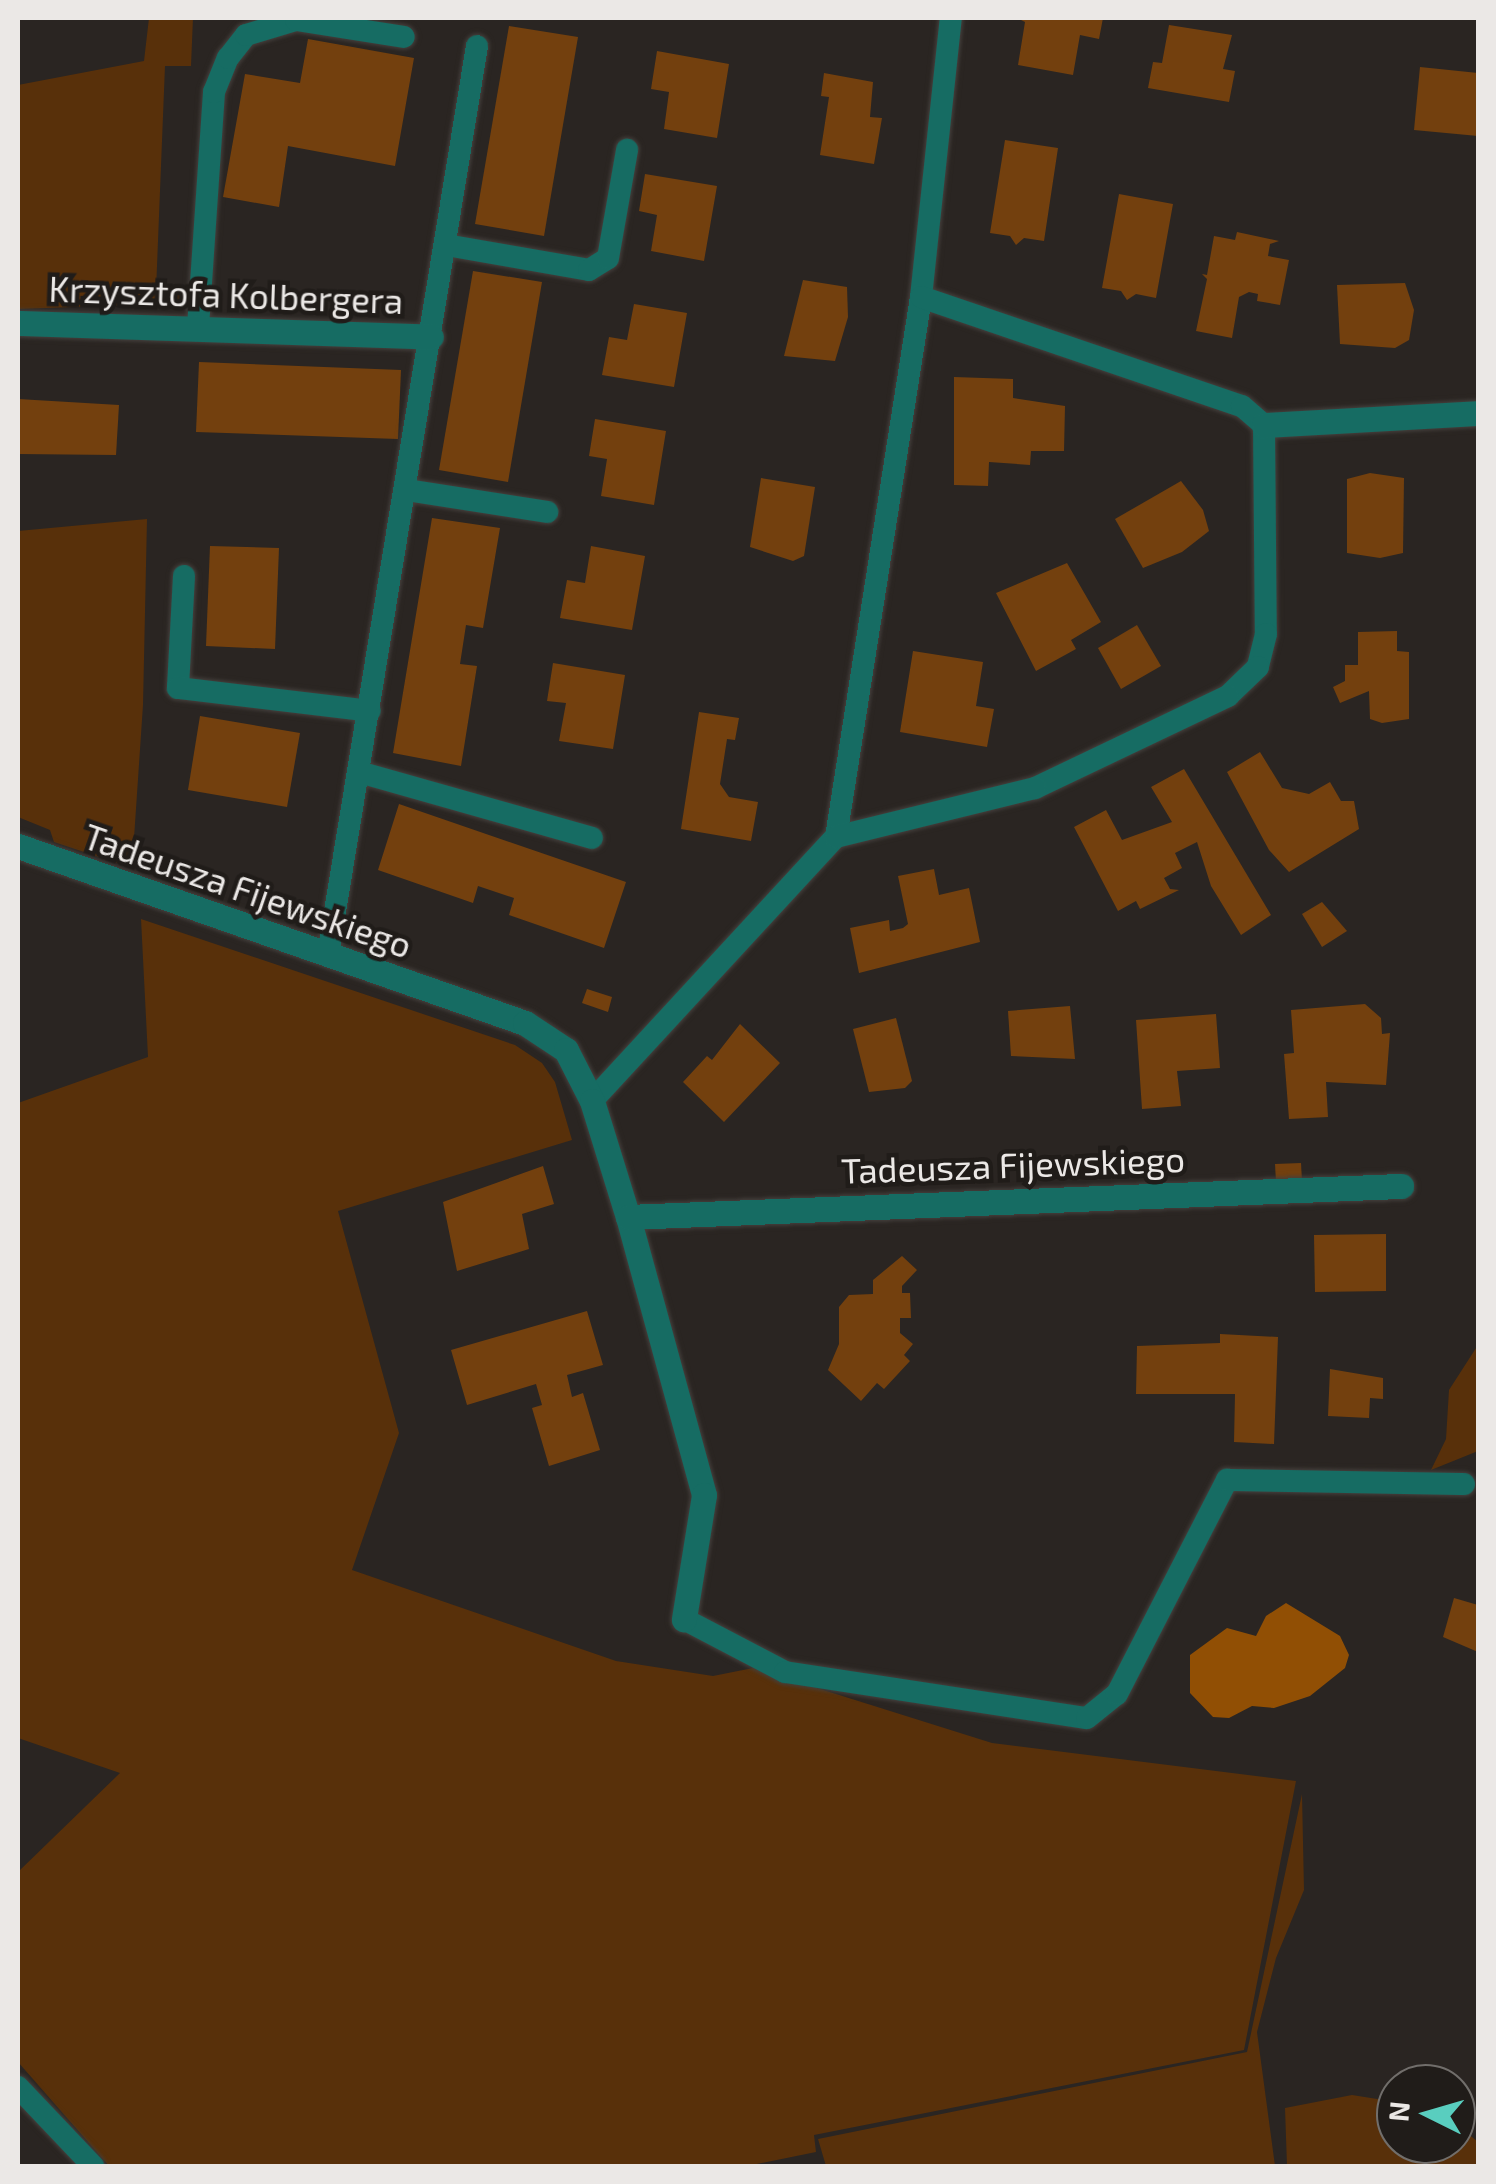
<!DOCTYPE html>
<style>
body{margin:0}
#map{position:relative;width:1496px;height:2184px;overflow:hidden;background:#2a2522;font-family:"Exo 2",sans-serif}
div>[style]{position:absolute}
.green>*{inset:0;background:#58300a}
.water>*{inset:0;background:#914f04}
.building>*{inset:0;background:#73400e}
.roads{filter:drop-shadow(0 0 2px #45403d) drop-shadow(0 0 2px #45403d)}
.service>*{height:22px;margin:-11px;padding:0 11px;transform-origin:11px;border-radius:11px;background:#166c63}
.minor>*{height:25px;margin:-12.5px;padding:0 12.5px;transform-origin:12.5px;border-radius:12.5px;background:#166c63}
span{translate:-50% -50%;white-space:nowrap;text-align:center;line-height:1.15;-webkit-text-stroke:9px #201c19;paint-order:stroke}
.street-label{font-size:35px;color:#ebe8e6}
.frame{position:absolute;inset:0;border:20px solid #ebe8e6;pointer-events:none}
.north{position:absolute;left:1376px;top:2064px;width:100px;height:100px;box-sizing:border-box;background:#201c19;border:2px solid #716e6b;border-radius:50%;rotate:275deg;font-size:28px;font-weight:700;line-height:40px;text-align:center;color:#ebe8e6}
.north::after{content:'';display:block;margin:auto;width:35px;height:45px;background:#59cebf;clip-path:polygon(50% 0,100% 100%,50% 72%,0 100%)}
</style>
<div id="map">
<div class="green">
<i style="clip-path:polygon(149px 18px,193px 18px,191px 66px,165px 66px,156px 291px,186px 294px,185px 303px,18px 309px,18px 85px,144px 61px)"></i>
<i style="clip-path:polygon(147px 519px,143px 705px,132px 868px,54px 842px,50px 830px,18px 817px,18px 531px)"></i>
<i style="clip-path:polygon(141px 919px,515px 1045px,542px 1063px,555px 1082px,572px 1140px,338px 1211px,399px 1433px,352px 1570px,616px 1661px,713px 1676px,753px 1668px,992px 1743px,1296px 1781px,1244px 2050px,814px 2135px,816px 2152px,747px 2166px,109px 2166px,18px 2062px,18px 1872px,120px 1773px,18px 1738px,18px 1103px,148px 1057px)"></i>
<i style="clip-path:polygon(1478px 1345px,1478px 1451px,1431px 1470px,1446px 1439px,1449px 1390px)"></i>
<i style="clip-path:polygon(1302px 1794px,1304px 1890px,1276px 1958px,1257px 2032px,1275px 2166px,826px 2166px,818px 2139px,1247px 2052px)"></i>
<i style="clip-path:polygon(1352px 2095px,1396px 2102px,1396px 2144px,1456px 2144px,1456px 2127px,1466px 2132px,1478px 2142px,1478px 2166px,1287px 2166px,1285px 2108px)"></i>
</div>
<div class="water">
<i style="clip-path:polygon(1286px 1603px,1340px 1636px,1349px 1655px,1345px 1668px,1310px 1696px,1274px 1708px,1252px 1706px,1229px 1718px,1213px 1717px,1190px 1693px,1190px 1655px,1227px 1628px,1256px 1636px,1266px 1616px)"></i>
</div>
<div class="building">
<i style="clip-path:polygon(1017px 18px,1103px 18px,1099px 39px,1080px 35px,1073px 75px,1018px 65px,1025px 22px)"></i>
<i style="clip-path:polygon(1169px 25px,1232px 35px,1223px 69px,1235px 71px,1229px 102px,1148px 88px,1153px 62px,1162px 63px)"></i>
<i style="clip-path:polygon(509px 26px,578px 37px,544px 236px,475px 224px)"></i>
<i style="clip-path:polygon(308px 39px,414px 58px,395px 166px,288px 146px,279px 207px,223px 197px,245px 74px,300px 83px)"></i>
<i style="clip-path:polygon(657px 51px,729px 64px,717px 138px,664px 129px,669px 92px,651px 89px)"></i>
<i style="clip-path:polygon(1420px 67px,1478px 73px,1478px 136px,1414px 130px)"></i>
<i style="clip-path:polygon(824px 73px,873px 82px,870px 117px,882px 118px,874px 164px,820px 155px,829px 97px,821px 96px)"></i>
<i style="clip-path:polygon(1005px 140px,1058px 148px,1044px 241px,1024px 238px,1016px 245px,1010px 236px,990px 233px)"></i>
<i style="clip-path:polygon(645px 174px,717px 186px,704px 261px,651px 251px,657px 215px,639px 211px)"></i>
<i style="clip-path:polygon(1119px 194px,1173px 204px,1156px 298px,1136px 294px,1127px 300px,1121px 291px,1102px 288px)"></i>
<i style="clip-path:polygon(1237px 232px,1279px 241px,1270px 244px,1268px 256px,1289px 260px,1280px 305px,1257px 301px,1258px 294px,1249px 292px,1239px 297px,1232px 338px,1196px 331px,1207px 279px,1202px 274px,1207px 275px,1214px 236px,1235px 240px)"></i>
<i style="clip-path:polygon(473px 271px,542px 282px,508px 482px,439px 470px)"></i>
<i style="clip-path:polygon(803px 280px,847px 287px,848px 317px,835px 361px,784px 356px)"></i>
<i style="clip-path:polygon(1405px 283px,1414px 310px,1409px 340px,1395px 348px,1340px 344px,1337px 285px)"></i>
<i style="clip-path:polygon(634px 304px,687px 313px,674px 387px,602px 375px,609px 337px,627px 340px)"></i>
<i style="clip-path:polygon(199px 362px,401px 370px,398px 439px,196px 432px)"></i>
<i style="clip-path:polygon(954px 377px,1013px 379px,1013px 398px,1065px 406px,1064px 451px,1031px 451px,1030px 465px,989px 462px,988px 486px,954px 485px)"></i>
<i style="clip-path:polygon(18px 399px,119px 405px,116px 455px,18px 454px)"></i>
<i style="clip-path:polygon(595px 419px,666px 431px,654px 505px,601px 496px,607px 459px,589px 456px)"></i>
<i style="clip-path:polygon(1370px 473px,1404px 478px,1403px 553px,1380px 558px,1347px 553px,1347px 479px)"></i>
<i style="clip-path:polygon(761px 478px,815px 487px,804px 556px,793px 561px,750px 547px)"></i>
<i style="clip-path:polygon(1181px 481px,1203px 510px,1209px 531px,1182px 552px,1143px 568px,1115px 519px)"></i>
<i style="clip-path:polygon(432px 518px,500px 528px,483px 628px,466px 625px,460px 664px,477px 666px,461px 766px,393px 753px)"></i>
<i style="clip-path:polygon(210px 546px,279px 548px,275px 649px,206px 646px)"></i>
<i style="clip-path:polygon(591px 546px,645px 556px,632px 630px,560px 618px,567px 580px,585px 583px)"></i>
<i style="clip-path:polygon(1067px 563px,1101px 622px,1071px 640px,1076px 649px,1036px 671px,996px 593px)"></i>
<i style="clip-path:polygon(1137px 625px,1161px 666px,1121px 689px,1098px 648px)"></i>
<i style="clip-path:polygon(1397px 631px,1397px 651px,1409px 652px,1409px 719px,1382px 723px,1370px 719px,1369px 691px,1340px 703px,1333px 687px,1345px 681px,1345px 665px,1358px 665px,1358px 632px)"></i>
<i style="clip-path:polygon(913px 651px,983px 662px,976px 706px,994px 709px,987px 747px,900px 732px)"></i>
<i style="clip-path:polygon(553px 663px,625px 675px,613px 749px,559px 741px,566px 703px,547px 701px)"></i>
<i style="clip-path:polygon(699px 712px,739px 718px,735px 740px,727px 739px,720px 784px,729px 797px,758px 802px,751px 841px,681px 829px)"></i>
<i style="clip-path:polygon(200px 716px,300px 733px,287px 807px,188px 790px)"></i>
<i style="clip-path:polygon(1260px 752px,1282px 788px,1309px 794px,1330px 782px,1341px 801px,1354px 801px,1359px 829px,1289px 872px,1269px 850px,1227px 772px)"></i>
<i style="clip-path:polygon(1184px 769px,1271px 915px,1241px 935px,1211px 886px,1197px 842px,1175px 853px,1182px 868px,1164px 878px,1170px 889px,1179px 890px,1140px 909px,1136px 901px,1118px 911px,1074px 827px,1106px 810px,1122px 840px,1172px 822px,1151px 787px)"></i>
<i style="clip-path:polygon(399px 804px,626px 882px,604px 948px,509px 915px,514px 898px,478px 886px,473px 903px,378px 870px)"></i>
<i style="clip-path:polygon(934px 869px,939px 895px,969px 888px,980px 942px,859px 973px,850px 928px,889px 920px,890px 931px,903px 928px,908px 924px,898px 876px)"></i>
<i style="clip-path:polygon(1322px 902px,1347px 931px,1322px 947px,1302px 914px)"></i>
<i style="clip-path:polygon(587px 989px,612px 997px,608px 1012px,582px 1003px)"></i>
<i style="clip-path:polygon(1365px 1004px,1381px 1018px,1382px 1034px,1390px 1033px,1386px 1085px,1326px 1082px,1328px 1117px,1289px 1119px,1284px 1054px,1294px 1053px,1291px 1010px)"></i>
<i style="clip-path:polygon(1070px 1006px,1075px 1059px,1011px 1056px,1008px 1011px)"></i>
<i style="clip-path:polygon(1216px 1014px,1220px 1068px,1177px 1071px,1181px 1106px,1142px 1109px,1136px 1020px)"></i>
<i style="clip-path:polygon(896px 1018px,912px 1081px,905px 1088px,869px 1092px,853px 1029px)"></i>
<i style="clip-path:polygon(740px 1024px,780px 1063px,724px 1122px,683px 1082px,707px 1056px,712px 1060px)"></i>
<i style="clip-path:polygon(1301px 1163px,1302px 1181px,1276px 1182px,1275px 1164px)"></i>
<i style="clip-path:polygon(543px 1166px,554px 1204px,522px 1214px,529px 1249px,457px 1271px,443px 1202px)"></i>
<i style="clip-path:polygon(1386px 1234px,1386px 1291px,1315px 1292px,1314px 1235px)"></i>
<i style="clip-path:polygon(902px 1256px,917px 1270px,902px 1286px,902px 1293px,910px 1293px,911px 1318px,900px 1318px,900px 1333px,913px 1344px,904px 1355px,910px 1361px,884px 1389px,877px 1383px,861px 1401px,828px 1370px,839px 1344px,839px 1307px,849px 1295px,873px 1294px,873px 1280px)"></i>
<i style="clip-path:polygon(587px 1311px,603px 1365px,567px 1375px,572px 1397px,583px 1393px,600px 1450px,549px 1466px,532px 1408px,542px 1405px,536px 1384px,467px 1405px,451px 1350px)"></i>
<i style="clip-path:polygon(1220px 1334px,1278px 1337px,1274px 1444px,1234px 1442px,1235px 1394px,1136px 1394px,1137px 1346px,1220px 1343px)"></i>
<i style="clip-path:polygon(1330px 1369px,1383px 1378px,1383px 1399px,1370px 1398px,1369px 1418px,1328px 1416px)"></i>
<i style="clip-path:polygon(1454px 1598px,1478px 1605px,1478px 1652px,1443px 1637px)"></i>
</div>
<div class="roads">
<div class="service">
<i style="left:446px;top:245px;width:145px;rotate:9.9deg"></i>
<i style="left:589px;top:270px;width:22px;rotate:-32deg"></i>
<i style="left:608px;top:258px;width:110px;rotate:-80deg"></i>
<i style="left:921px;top:297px;width:281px;rotate:-83.9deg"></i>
<i style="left:198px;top:327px;width:236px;rotate:-86.1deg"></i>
<i style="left:214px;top:92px;width:37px;rotate:-68deg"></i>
<i style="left:228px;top:58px;width:29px;rotate:-52deg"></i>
<i style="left:246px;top:35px;width:52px;rotate:-16.7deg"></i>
<i style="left:296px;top:20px;width:109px;rotate:8.9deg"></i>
<i style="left:407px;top:490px;width:142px;rotate:8.9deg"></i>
<i style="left:184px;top:576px;width:112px;rotate:93.1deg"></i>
<i style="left:178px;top:688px;width:193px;rotate:6.8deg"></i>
<i style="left:359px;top:772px;width:242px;rotate:15.8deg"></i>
<i style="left:328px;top:954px;width:920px;rotate:-80.68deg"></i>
<i style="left:592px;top:1101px;width:359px;rotate:-47.3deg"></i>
<i style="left:836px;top:837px;width:547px;rotate:-81.05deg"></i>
<i style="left:921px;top:297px;width:339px;rotate:18.8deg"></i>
<i style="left:1242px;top:406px;width:29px;rotate:41deg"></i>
<i style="left:1264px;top:425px;width:209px;rotate:89.5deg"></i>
<i style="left:1266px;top:634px;width:34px;rotate:104deg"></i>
<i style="left:1258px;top:667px;width:42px;rotate:136deg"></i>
<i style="left:1228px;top:696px;width:214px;rotate:154.5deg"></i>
<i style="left:1035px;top:788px;width:205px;rotate:166.2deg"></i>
<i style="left:684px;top:1619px;width:114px;rotate:27.7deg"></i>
<i style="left:785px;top:1672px;width:305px;rotate:8.7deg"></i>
<i style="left:1087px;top:1718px;width:38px;rotate:-39deg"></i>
<i style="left:1117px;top:1694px;width:241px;rotate:-62.8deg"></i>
<i style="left:1227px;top:1480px;width:237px;rotate:1deg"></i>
<i style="left:18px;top:2087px;width:109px;rotate:46.5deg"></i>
</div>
<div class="minor">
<i style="left:18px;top:323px;width:413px;rotate:1.9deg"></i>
<i style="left:1264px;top:425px;width:214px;rotate:-3.2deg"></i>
<i style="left:18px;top:846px;width:537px;rotate:19.24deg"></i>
<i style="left:525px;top:1023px;width:49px;rotate:33.4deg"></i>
<i style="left:566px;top:1050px;width:57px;rotate:63deg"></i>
<i style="left:592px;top:1101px;width:121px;rotate:72.8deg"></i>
<i style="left:628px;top:1217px;width:288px;rotate:74.7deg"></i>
<i style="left:704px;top:1495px;width:126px;rotate:99.2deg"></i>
<i style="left:628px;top:1217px;width:774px;rotate:-2.3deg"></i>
</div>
</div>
<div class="street-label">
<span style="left:226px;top:294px;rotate:2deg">Krzysztofa Kolbergera</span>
<span style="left:248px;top:890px;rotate:19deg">Tadeusza Fijewskiego</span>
<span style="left:1013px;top:1164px;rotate:-2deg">Tadeusza Fijewskiego</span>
</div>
<div class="frame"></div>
<div class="north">N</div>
</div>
